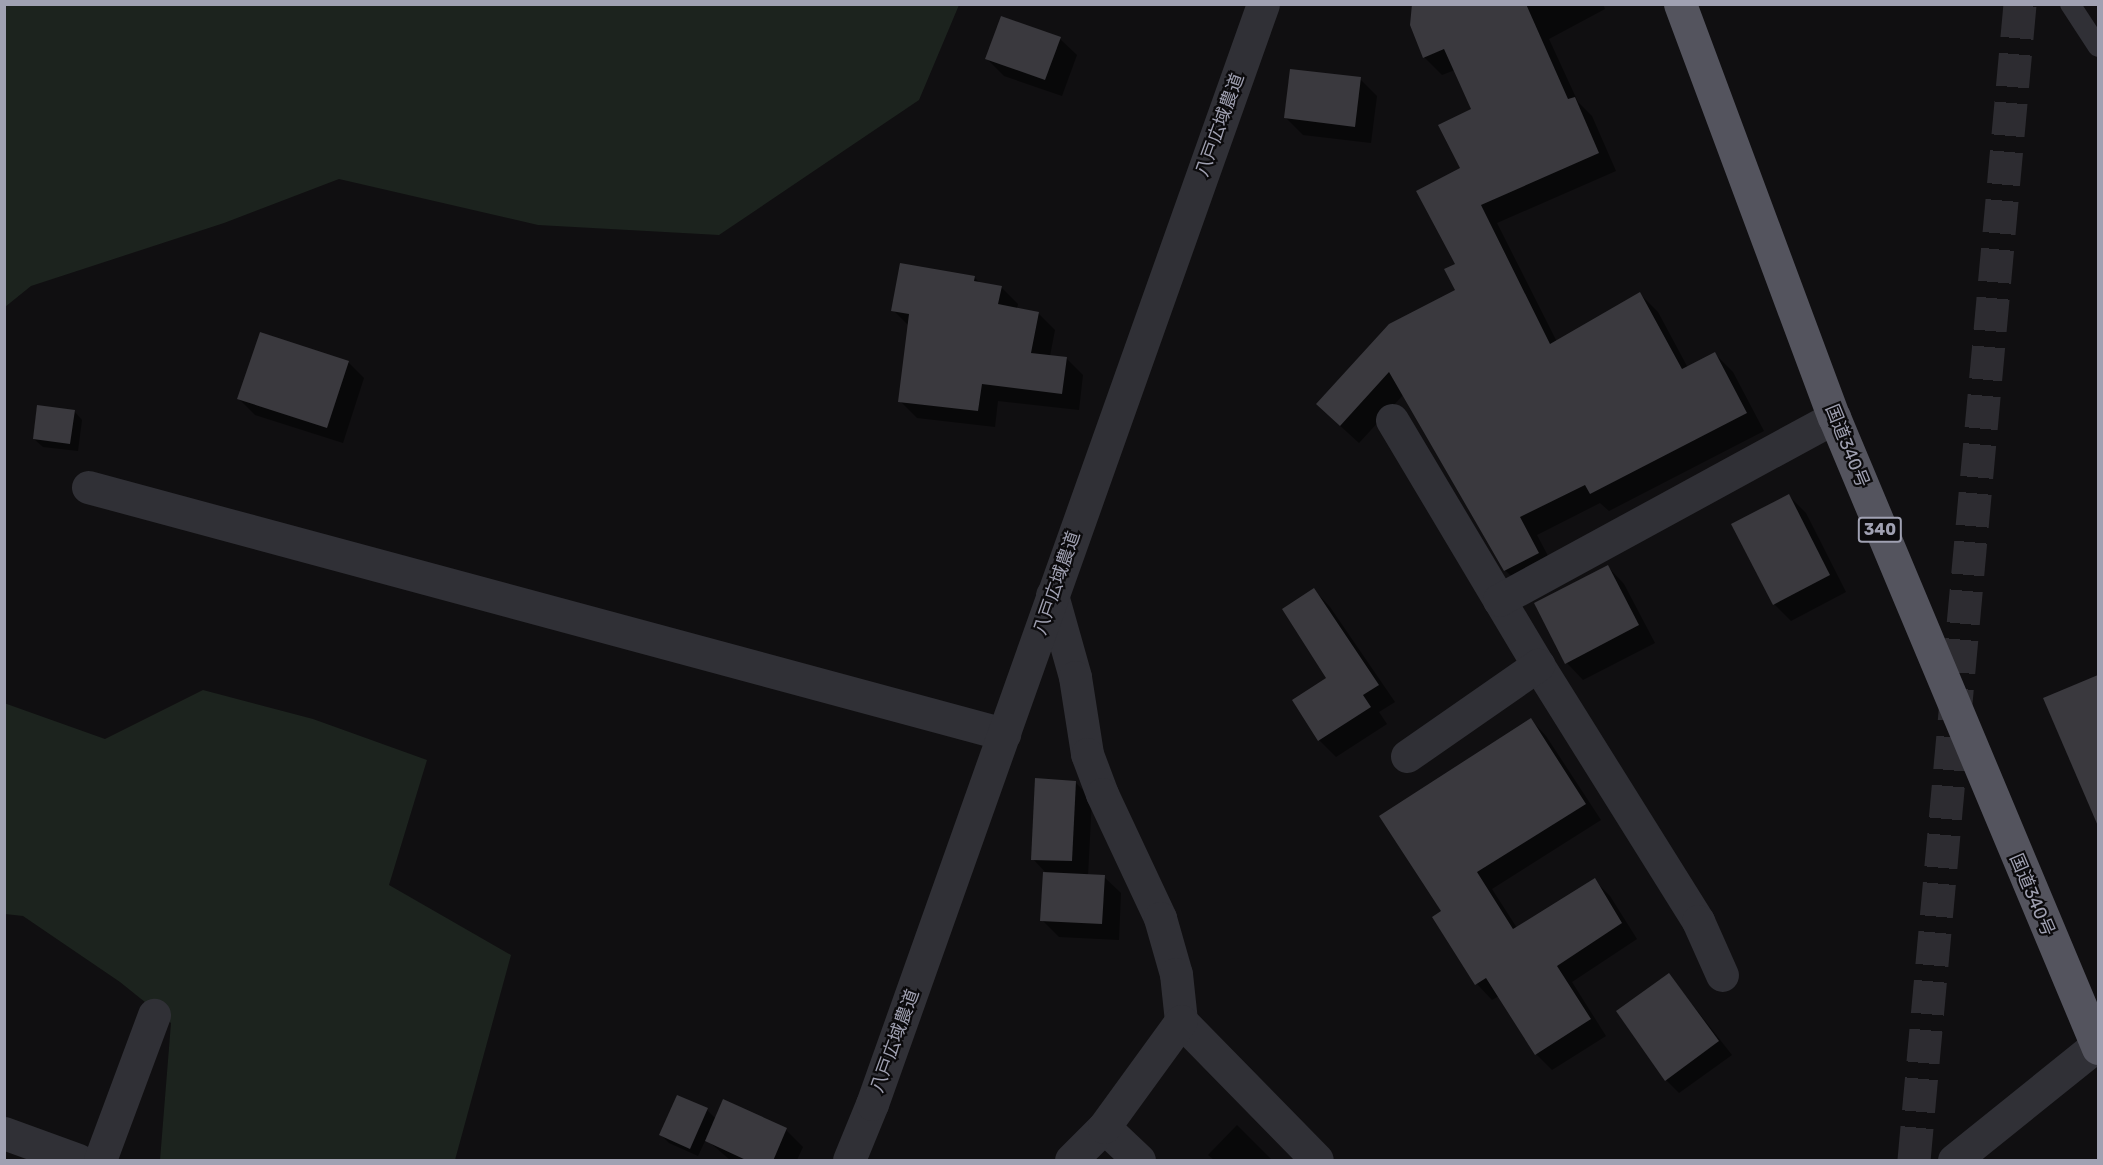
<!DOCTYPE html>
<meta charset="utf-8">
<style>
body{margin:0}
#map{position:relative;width:2103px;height:1165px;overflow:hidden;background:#100f11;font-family:Rubik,"Noto Sans JP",sans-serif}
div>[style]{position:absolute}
.green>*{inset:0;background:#1c231e}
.shadow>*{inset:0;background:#0007}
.building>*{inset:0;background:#3a393e}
.motorway-tunnel>*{height:33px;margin-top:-16.5px;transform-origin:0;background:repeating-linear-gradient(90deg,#2d2c31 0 33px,transparent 0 49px)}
.service>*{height:20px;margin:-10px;padding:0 10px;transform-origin:10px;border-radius:10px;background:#303036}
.minor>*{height:33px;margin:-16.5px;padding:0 16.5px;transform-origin:16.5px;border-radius:16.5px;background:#303036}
.tertiary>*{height:33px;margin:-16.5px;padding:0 16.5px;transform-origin:16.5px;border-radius:16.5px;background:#303036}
.trunk>*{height:33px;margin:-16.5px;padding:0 16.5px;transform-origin:16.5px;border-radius:16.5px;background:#54545e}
span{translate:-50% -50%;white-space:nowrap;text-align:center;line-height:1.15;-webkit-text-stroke:4.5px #0b0a0c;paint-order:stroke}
.shield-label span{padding:2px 4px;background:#0b0a0c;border:2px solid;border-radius:4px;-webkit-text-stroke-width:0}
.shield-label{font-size:16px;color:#a0a1b2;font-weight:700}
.street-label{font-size:18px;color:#a0a1b2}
.frame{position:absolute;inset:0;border:6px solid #a0a1b2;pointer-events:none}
</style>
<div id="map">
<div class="green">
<i style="clip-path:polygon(5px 4px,959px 4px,959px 5px,919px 100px,719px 235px,538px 225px,339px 179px,224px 223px,31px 286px,5px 307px)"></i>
<i style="clip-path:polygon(203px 690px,313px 719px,427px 760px,389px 885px,511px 955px,455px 1160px,160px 1160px,171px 1023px,120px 982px,23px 916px,5px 914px,4px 703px,105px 739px)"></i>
</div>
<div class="shadow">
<i style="clip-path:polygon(1413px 4px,1603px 4px,1605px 9px,1549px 39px,1578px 102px,1592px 116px,1616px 171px,1497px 223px,1557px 342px,1640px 294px,1658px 312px,1688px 368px,1715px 354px,1733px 372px,1764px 431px,1609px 511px,1600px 503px,1537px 535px,1556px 571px,1523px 588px,1505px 570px,1404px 394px,1359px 443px,1336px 422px,1457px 290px,1462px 169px,1473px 110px,1455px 70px,1442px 75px,1424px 57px)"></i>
<i style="clip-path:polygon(1060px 39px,1077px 55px,1062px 96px,1004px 76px,987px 59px)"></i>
<i style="clip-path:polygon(1360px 79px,1377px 96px,1371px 143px,1303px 135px,1286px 118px)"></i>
<i style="clip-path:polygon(974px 277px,980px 283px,1001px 287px,1018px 304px,1017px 309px,1038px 313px,1055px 330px,1050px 356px,1066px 358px,1083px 375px,1079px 410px,998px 401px,995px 427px,917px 418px,900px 401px,909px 326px,893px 310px)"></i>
<i style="clip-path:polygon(348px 362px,364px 378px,343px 443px,255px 415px,239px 399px)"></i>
<i style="clip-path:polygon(74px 411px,82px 420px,78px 451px,43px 447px,34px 439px)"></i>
<i style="clip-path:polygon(1789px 496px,1806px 513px,1846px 592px,1791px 621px,1774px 604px)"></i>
<i style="clip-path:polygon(1608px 567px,1624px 584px,1655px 643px,1583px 680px,1567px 663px)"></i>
<i style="clip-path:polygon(1314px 590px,1330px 607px,1395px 702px,1379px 712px,1387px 724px,1336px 757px,1319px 740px,1328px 678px)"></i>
<i style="clip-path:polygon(2098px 676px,2098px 808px,2088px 797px,2045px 699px)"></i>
<i style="clip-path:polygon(1531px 720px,1546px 736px,1601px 820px,1492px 889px,1517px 928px,1594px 880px,1610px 896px,1637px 939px,1572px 982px,1606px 1036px,1552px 1070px,1536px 1054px,1499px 996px,1492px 1000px,1477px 984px,1443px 912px)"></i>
<i style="clip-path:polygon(1075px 782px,1092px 799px,1088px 876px,1104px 877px,1121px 893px,1119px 940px,1059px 937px,1042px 920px,1047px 874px,1033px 859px)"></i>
<i style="clip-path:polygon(1669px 975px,1732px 1055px,1679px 1093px,1666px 1080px)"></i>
<i style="clip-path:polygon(724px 1101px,786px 1130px,803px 1147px,797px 1160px,730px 1160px,706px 1139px,698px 1156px,669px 1143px,661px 1135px,707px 1110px,716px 1119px)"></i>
<i style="clip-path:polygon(1237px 1125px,1272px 1160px,1214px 1160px,1208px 1155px)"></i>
</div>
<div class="building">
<i style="clip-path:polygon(1412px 4px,1526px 4px,1568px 99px,1575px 97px,1599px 153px,1481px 205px,1550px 344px,1640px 292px,1682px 369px,1715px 352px,1747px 413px,1590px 494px,1585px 485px,1520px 517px,1539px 553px,1504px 571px,1389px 372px,1340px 426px,1316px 404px,1389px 324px,1455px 290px,1444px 269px,1455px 264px,1416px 191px,1460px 168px,1438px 125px,1471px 109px,1444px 49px,1423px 58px,1410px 25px)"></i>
<i style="clip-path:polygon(1001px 16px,1061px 37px,1045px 80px,985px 59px)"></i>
<i style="clip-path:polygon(1290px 69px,1361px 77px,1355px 127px,1284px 118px)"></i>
<i style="clip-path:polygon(900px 263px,975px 276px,974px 281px,1002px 286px,998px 304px,1039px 312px,1031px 353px,1067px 357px,1062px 394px,982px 384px,978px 411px,898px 402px,909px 314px,891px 311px)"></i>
<i style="clip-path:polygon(260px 332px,349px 361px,327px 428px,237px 399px)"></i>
<i style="clip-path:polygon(37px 405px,75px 410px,70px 444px,33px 439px)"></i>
<i style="clip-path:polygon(1789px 494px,1830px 575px,1773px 605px,1731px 524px)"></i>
<i style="clip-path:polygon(1608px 565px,1639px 625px,1565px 664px,1534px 603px)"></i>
<i style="clip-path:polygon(1314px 588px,1379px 685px,1363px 695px,1371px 707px,1318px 741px,1292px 700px,1326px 678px,1282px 609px)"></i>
<i style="clip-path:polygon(2098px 675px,2098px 826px,2043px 698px)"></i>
<i style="clip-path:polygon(1531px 718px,1586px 804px,1477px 872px,1513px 929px,1595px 878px,1622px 923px,1557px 966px,1591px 1019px,1535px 1055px,1486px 978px,1475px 985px,1432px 917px,1441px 911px,1379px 816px)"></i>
<i style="clip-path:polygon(1035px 778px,1076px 781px,1072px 861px,1031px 860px)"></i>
<i style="clip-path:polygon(1043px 872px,1105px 875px,1102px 924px,1040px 921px)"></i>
<i style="clip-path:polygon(1669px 973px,1719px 1041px,1665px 1081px,1616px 1011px)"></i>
<i style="clip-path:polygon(677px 1095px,708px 1108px,690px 1149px,659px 1135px)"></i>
<i style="clip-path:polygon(723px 1099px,787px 1128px,773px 1161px,748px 1161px,705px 1141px)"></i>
</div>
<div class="motorway-tunnel">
<i style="left:1914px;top:1160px;width:1161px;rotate:-84.76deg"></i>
</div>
<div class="service">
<i style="left:2070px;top:4px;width:51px;rotate:56.9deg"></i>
</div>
<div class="minor">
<i style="left:1392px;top:420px;width:285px;rotate:59.2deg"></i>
<i style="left:1538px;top:665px;width:302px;rotate:58deg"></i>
<i style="left:1698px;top:921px;width:59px;rotate:66deg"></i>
<i style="left:88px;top:487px;width:949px;rotate:15.09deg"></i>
<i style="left:1052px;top:595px;width:85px;rotate:74.3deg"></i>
<i style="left:1075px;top:677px;width:78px;rotate:81.1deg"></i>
<i style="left:1087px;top:754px;width:43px;rotate:69.4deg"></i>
<i style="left:1102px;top:794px;width:137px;rotate:64.9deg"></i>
<i style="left:1160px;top:918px;width:58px;rotate:74.1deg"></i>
<i style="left:1176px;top:974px;width:47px;rotate:83.9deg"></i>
<i style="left:1181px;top:1021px;width:194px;rotate:45.6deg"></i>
<i style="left:1499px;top:600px;width:382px;rotate:-28.6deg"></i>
<i style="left:1407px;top:756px;width:160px;rotate:-34.8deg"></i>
<i style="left:1104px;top:1127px;width:48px;rotate:43.3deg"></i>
<i style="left:4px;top:1133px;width:79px;rotate:20deg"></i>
<i style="left:100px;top:1160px;width:155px;rotate:-69.6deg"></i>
<i style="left:1071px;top:1160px;width:47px;rotate:-45deg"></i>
<i style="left:1104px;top:1127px;width:131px;rotate:-54deg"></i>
<i style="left:1954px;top:1160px;width:184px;rotate:-38.8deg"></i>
</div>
<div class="tertiary">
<i style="left:849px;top:1160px;width:61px;rotate:-67.7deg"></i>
<i style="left:872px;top:1104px;width:1167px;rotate:-70.43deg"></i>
</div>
<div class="trunk">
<i style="left:1680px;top:4px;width:441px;rotate:69.6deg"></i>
<i style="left:1834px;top:417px;width:684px;rotate:67.3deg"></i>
</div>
<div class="shield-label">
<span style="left:1880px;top:530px">340</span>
</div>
<div class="street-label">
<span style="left:1220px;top:125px;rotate:-70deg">八戸広域農道</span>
<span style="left:1847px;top:446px;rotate:68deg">国道340号</span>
<span style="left:1057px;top:583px;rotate:-71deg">八戸広域農道</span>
<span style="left:2032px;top:895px;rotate:67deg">国道340号</span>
<span style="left:895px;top:1041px;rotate:-70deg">八戸広域農道</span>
</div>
<div class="frame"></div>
</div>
